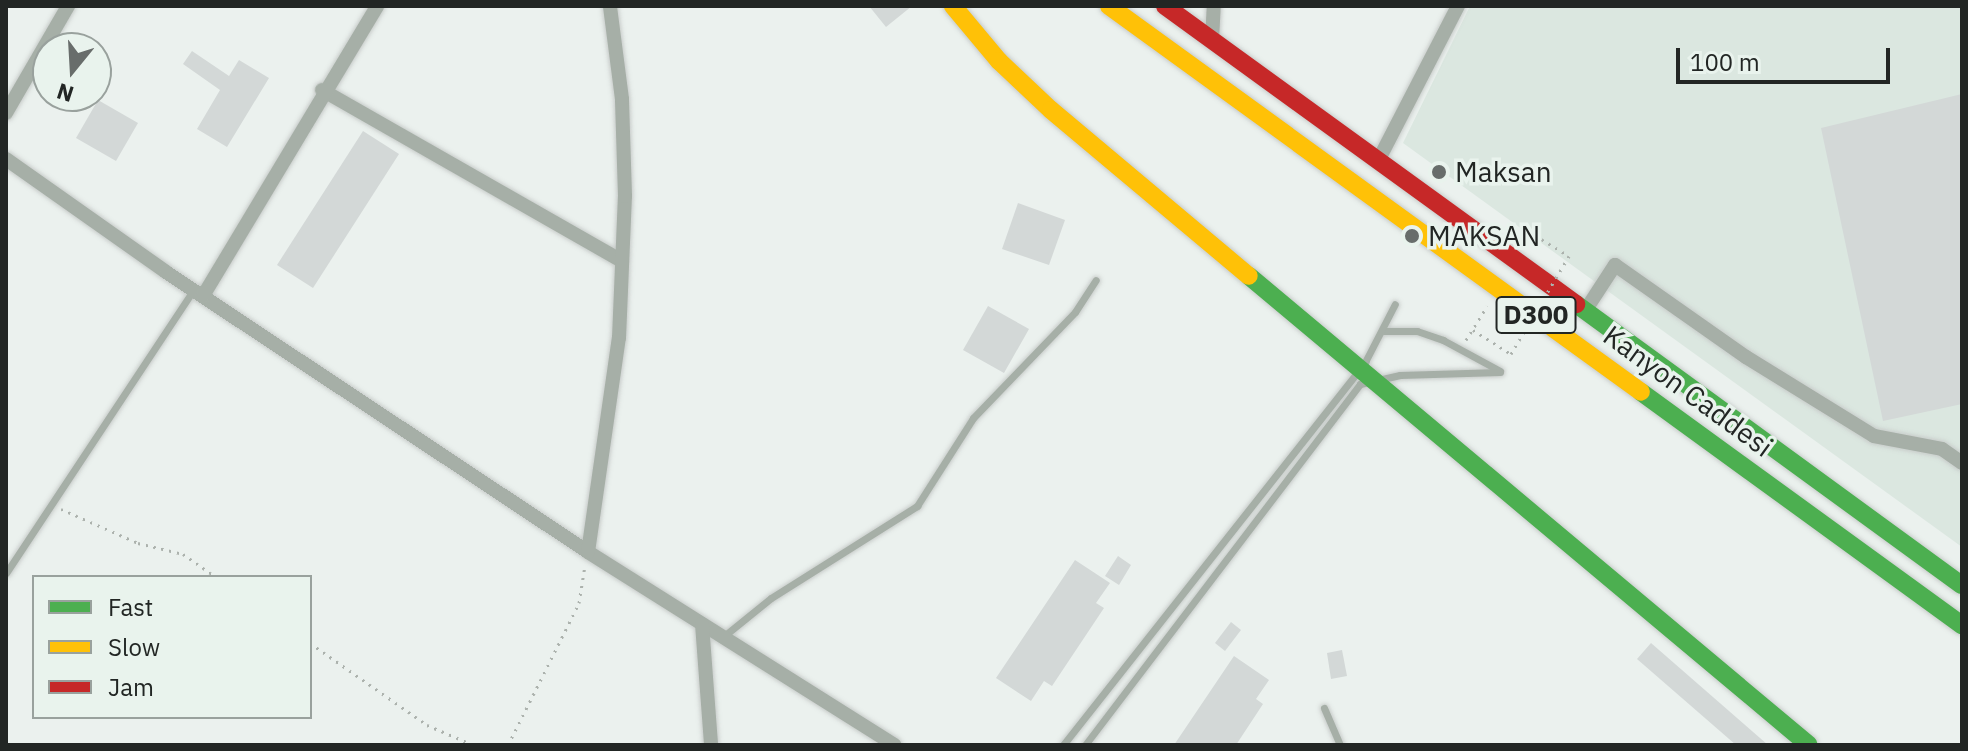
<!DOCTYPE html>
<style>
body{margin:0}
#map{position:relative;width:1968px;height:751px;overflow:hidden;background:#ebf1ee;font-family:"IBM Plex Sans",sans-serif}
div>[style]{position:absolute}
.built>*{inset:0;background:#dbe7e0}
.building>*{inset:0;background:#d3d8d7}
.path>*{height:3px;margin-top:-1.5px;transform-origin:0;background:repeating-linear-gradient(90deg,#acb2ad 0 2px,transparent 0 8px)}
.roads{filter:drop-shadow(0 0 2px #c8ccca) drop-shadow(0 0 2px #c8ccca)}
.lane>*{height:7px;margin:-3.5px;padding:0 3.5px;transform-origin:3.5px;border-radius:3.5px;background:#a6afa7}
.street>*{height:14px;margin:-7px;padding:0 7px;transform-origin:7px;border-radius:7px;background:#a6afa7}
.fast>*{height:18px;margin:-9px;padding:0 9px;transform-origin:9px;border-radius:9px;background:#4caf50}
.slow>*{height:18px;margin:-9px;padding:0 9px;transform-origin:9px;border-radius:9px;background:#ffc107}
.jam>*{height:18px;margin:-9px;padding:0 9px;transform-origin:9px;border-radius:9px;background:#c62828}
.path-bridge>*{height:3px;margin-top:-1.5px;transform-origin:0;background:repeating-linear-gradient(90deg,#acb2ad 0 2px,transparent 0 8px)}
.dots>*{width:22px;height:22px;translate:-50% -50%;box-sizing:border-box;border:4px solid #e9f3ed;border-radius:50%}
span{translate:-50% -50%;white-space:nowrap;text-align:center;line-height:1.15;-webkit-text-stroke:7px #e9f3ed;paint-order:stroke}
.shield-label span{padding:2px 6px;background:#e9f3ed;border:2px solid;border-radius:6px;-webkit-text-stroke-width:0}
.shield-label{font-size:26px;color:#222624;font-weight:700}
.poi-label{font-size:28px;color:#222624}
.left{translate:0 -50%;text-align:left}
.street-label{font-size:28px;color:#222624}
.frame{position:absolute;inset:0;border:8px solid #222624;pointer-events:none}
.legend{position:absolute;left:32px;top:575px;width:280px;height:144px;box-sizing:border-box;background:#e9f3ed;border:2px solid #99a19d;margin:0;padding:10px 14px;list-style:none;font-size:24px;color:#222624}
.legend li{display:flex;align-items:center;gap:16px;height:40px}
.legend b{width:40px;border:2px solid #99a19d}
.north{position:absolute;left:32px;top:32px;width:80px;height:80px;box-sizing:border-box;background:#e9f3ed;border:2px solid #99a19d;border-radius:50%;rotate:198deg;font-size:22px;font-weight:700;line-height:32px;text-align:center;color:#222624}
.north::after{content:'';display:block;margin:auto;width:28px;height:36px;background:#686d6b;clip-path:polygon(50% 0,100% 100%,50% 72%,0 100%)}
.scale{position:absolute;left:1676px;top:48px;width:214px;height:36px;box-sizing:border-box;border:4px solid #222624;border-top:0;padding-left:10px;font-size:24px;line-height:28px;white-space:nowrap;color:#222624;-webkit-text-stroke:6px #e9f3ed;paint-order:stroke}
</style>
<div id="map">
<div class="built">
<i style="clip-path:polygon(1470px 6px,1962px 6px,1962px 547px,1403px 143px)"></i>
</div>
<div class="building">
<i style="clip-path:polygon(869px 6px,912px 6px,886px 27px)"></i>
<i style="clip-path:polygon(192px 51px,229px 76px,239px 60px,269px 78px,227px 147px,197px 129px,220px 90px,183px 64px)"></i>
<i style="clip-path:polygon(1962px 94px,1962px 404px,1883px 421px,1821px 128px)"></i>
<i style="clip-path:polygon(98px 100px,138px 123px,116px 161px,76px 138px)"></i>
<i style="clip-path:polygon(363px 131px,399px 154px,313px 288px,277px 265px)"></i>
<i style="clip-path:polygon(1018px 203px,1065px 220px,1049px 265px,1002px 249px)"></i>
<i style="clip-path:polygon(988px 306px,1029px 329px,1004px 373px,963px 350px)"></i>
<i style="clip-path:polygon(1118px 556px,1131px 565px,1119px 585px,1105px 576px)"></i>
<i style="clip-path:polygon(1075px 560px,1110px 583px,1096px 603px,1104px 608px,1052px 686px,1044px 681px,1031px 701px,996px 678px)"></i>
<i style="clip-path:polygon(1231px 622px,1241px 630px,1225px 651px,1215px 643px)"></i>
<i style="clip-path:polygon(1651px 643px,1768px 745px,1736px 745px,1637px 659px)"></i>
<i style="clip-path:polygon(1342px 650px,1347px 676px,1331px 679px,1327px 653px)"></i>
<i style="clip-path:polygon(1234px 656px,1269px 680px,1256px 699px,1263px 704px,1236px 745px,1174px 745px)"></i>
</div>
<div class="path">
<i style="left:1521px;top:241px;width:12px;rotate:-55deg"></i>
<i style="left:1528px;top:231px;width:48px;rotate:31.4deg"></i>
<i style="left:1473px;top:330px;width:45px;rotate:32.3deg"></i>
<i style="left:1466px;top:340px;width:40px;rotate:-58deg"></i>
<i style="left:61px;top:509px;width:84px;rotate:23.8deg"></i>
<i style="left:138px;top:543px;width:46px;rotate:13.7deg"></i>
<i style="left:183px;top:554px;width:40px;rotate:34.9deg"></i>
<i style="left:310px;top:643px;width:143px;rotate:35deg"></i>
<i style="left:427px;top:725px;width:51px;rotate:23.1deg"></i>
<i style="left:508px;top:745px;width:159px;rotate:-63.4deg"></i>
<i style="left:579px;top:603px;width:37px;rotate:-81deg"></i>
</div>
<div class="roads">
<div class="lane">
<i style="left:1384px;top:331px;width:33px"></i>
<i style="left:1417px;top:331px;width:28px;rotate:19deg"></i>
<i style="left:1443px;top:340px;width:65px;rotate:28.5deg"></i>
<i style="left:6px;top:573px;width:339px;rotate:-56.5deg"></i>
<i style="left:724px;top:636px;width:60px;rotate:-39deg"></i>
<i style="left:771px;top:598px;width:173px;rotate:-32.2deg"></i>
<i style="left:917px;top:506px;width:104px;rotate:-57.5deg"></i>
<i style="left:973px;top:418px;width:147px;rotate:-46.1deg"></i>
<i style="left:1075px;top:312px;width:38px;rotate:-57deg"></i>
<i style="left:1324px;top:708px;width:40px;rotate:66.6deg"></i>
<i style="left:1063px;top:745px;width:488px;rotate:-51.7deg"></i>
<i style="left:1365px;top:362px;width:65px;rotate:-62.7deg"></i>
<i style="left:1085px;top:745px;width:454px;rotate:-52.7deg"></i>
<i style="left:1360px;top:384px;width:41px;rotate:-12.7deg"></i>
<i style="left:1400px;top:375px;width:100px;rotate:-1.7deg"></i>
</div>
<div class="street">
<i style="left:1212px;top:40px;width:34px;rotate:-87deg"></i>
<i style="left:322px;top:90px;width:345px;rotate:29.7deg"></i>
<i style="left:6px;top:113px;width:124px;rotate:-59.9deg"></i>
<i style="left:6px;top:159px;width:196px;rotate:35.2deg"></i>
<i style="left:166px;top:272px;width:506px;rotate:33.56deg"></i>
<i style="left:588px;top:552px;width:362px;rotate:32.2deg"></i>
<i style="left:1378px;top:161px;width:174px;rotate:-62.7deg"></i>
<i style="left:203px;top:296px;width:338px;rotate:-59deg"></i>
<i style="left:1585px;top:311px;width:55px;rotate:-56.9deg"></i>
<i style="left:1615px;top:265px;width:160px;rotate:35.1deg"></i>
<i style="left:1746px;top:357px;width:150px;rotate:31.7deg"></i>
<i style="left:1874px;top:436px;width:69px;rotate:10.8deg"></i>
<i style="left:1942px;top:449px;width:24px;rotate:35deg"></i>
<i style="left:588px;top:552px;width:216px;rotate:-81.8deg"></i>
<i style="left:619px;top:338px;width:142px;rotate:-87.6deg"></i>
<i style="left:625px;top:196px;width:97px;rotate:-91.8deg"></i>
<i style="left:622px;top:99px;width:94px;rotate:-97.4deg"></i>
<i style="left:702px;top:624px;width:121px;rotate:85.7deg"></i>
</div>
<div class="fast">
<i style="left:1249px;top:276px;width:730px;rotate:39.95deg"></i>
<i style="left:1576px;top:304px;width:477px;rotate:36.1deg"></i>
<i style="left:1641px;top:392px;width:397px;rotate:36deg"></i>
</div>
<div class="slow">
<i style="left:953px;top:6px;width:72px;rotate:50.1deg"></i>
<i style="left:999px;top:61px;width:71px;rotate:43.3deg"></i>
<i style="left:1051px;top:110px;width:258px;rotate:40deg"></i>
<i style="left:1109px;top:6px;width:657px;rotate:35.96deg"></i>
</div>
<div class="jam">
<i style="left:1165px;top:6px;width:508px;rotate:35.94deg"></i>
</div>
</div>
<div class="path-bridge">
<i style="left:1511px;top:354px;width:114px;rotate:-59.4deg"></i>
</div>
<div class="dots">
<i style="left:1439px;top:172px;background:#686d6b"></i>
<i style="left:1412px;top:236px;background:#686d6b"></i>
</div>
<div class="shield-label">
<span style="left:1536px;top:315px">D300</span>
</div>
<div class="poi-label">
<span class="left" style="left:1455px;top:172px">Maksan</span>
<span class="left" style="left:1428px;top:236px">MAKSAN</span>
</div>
<div class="street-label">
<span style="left:1688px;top:391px;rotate:36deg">Kanyon Caddesi</span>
</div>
<div class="frame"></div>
<ul class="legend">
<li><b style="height:10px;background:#4caf50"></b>Fast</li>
<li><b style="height:10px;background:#ffc107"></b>Slow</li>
<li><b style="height:10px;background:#c62828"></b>Jam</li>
</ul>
<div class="north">N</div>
<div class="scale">100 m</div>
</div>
